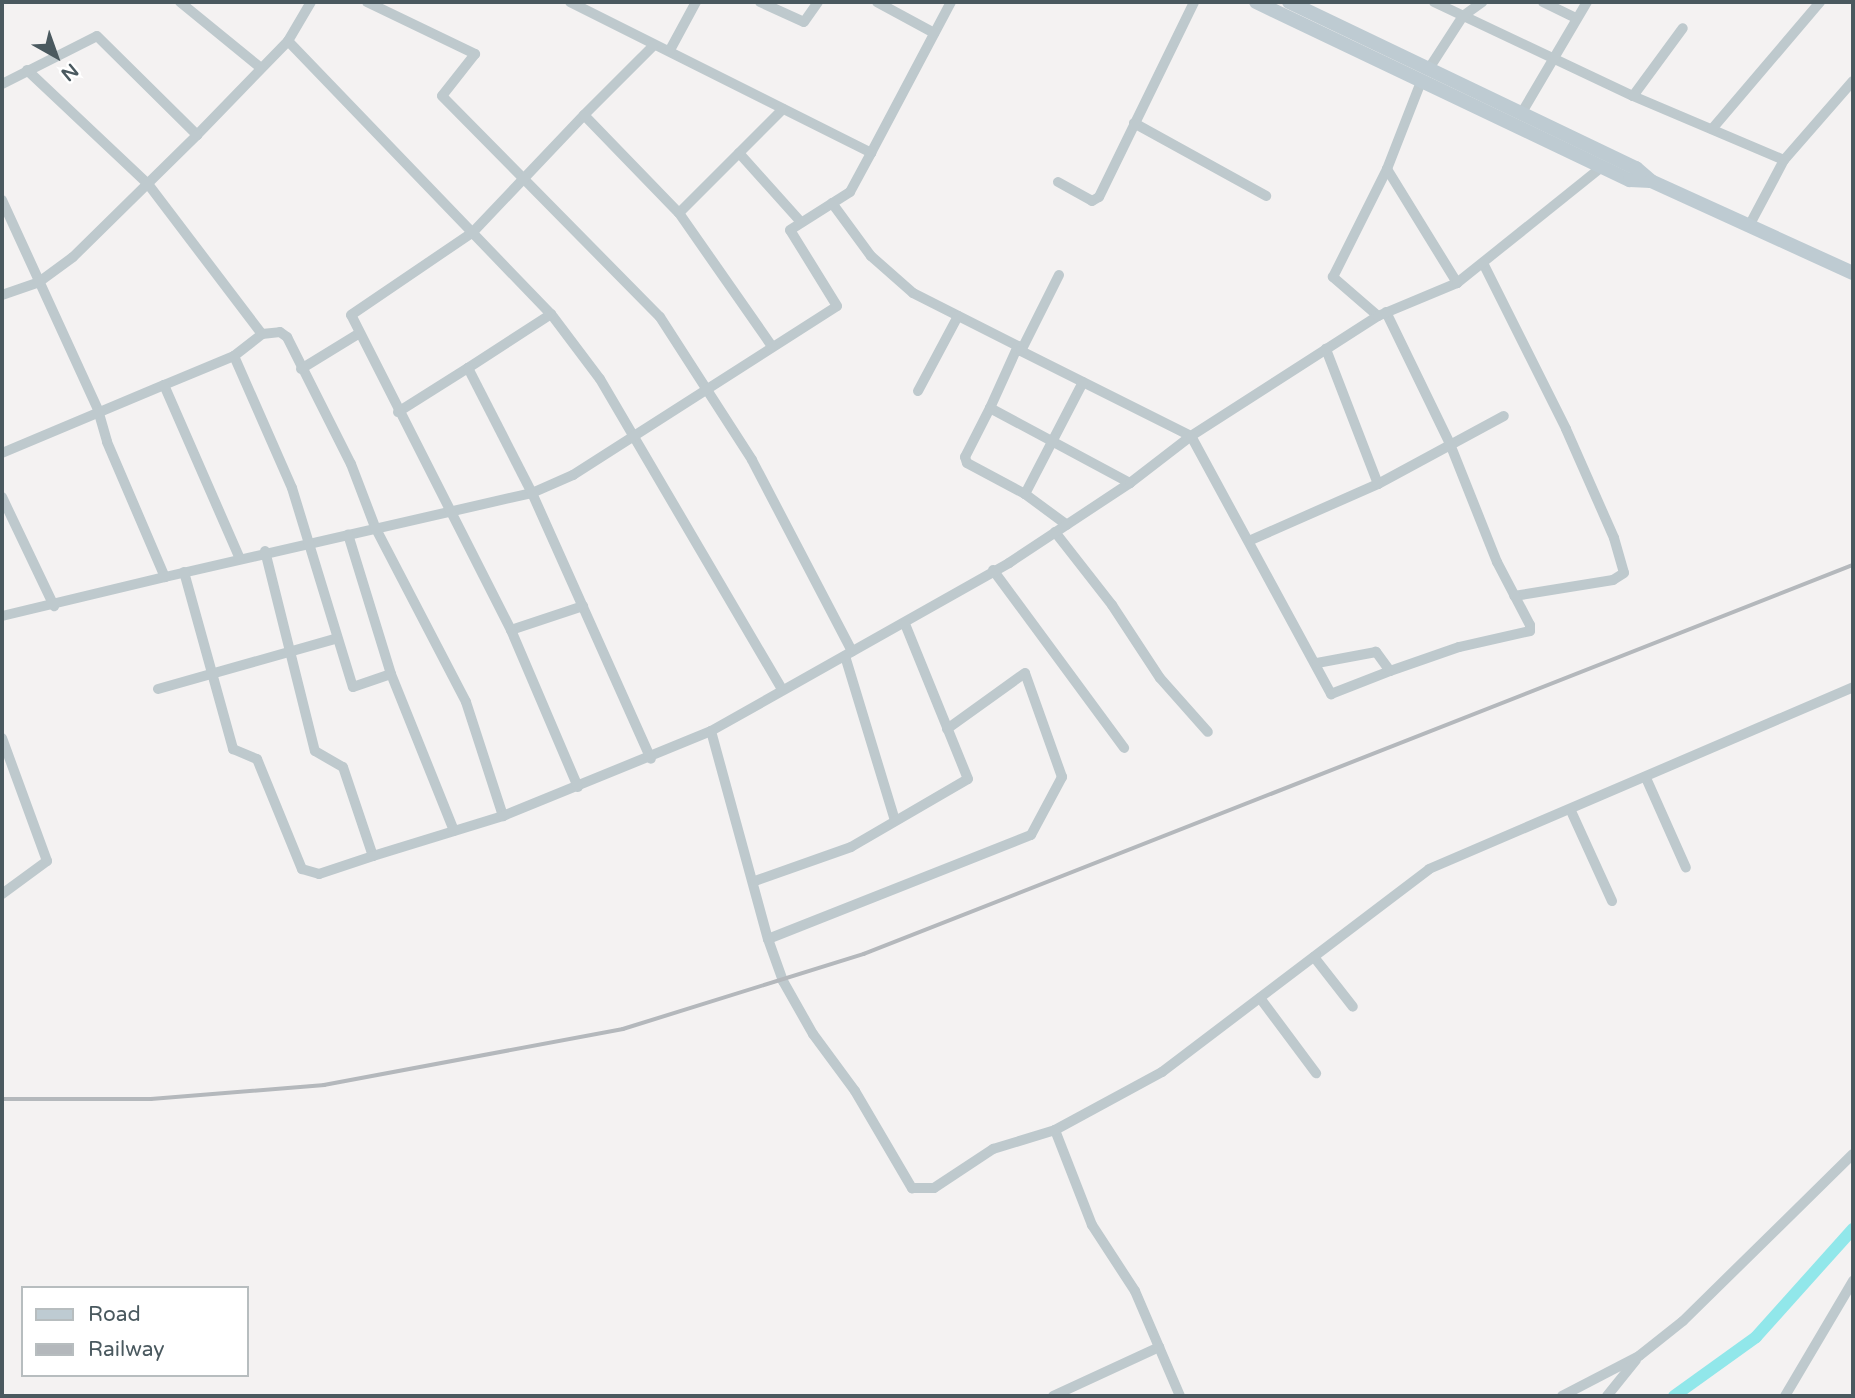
<!DOCTYPE html>
<style>
body{margin:0}
#map{position:relative;width:1855px;height:1398px;overflow:hidden;background:#f4f2f2;font-family:"Varela Round",sans-serif}
div>[style]{position:absolute}
.canal>*{height:12px;margin:-6px;padding:0 6px;transform-origin:6px;border-radius:6px;background:#91e7ea}
.street>*{height:10px;margin:-5px;padding:0 5px;transform-origin:5px;border-radius:5px;background:#bec9cd}
.secondary>*{height:14px;margin:-7px;padding:0 7px;transform-origin:7px;border-radius:7px;background:#becbd2}
.rail>*{height:3.5px;margin:-1.75px;padding:0 1.75px;transform-origin:1.75px;border-radius:1.75px;background:#b4b8bc}
span{translate:-50% -50%;white-space:nowrap;text-align:center;line-height:1.15;-webkit-text-stroke:7px #fff;paint-order:stroke}
.frame{position:absolute;inset:0;border:4px solid #4a595f;pointer-events:none}
.legend{position:absolute;left:21px;top:1286px;width:228px;height:91px;box-sizing:border-box;background:#fff;border:2px solid #b7bdbf;margin:0;padding:9px 12px;list-style:none;font-size:21px;color:#4a595f}
.legend li{display:flex;align-items:center;gap:14px;height:35px}
.legend b{width:35px;border:2px solid #b7bdbf}
.north{position:absolute;left:21px;top:21px;width:70px;height:70px;-webkit-text-stroke:5px #fff;paint-order:stroke;rotate:140deg;font-size:19px;font-weight:700;line-height:28px;text-align:center;color:#4a595f}
.north::after{content:'';display:block;margin:auto;width:24px;height:32px;background:#4a595f;clip-path:polygon(50% 0,100% 100%,50% 72%,0 100%)}
</style>
<div id="map">
<div class="canal">
<i style="left:1674px;top:1396px;width:101px;rotate:-35.7deg"></i>
<i style="left:1756px;top:1337px;width:145px;rotate:-48.1deg"></i>
</div>
<div class="street">
<i style="left:180px;top:2px;width:104px;rotate:39.2deg"></i>
<i style="left:367px;top:2px;width:120px;rotate:25.7deg"></i>
<i style="left:475px;top:54px;width:53px;rotate:128.2deg"></i>
<i style="left:442px;top:96px;width:310px;rotate:45.4deg"></i>
<i style="left:660px;top:317px;width:170px;rotate:57.2deg"></i>
<i style="left:752px;top:460px;width:216px;rotate:62.4deg"></i>
<i style="left:570px;top:2px;width:337px;rotate:26.6deg"></i>
<i style="left:871px;top:153px;width:171px;rotate:-62.1deg"></i>
<i style="left:760px;top:2px;width:48px;rotate:24.4deg"></i>
<i style="left:804px;top:22px;width:24px;rotate:-55deg"></i>
<i style="left:877px;top:2px;width:65px;rotate:28.5deg"></i>
<i style="left:1434px;top:2px;width:220px;rotate:25.3deg"></i>
<i style="left:1633px;top:96px;width:164px;rotate:23deg"></i>
<i style="left:1543px;top:2px;width:37px;rotate:26deg"></i>
<i style="left:288px;top:41px;width:379px;rotate:46.1deg"></i>
<i style="left:551px;top:314px;width:81px;rotate:53deg"></i>
<i style="left:600px;top:379px;width:359px;rotate:59.6deg"></i>
<i style="left:670px;top:50px;width:55px;rotate:-61.6deg"></i>
<i style="left:27px;top:70px;width:166px;rotate:43.3deg"></i>
<i style="left:148px;top:184px;width:188px;rotate:52.8deg"></i>
<i style="left:1428px;top:70px;width:64px;rotate:-57.1deg"></i>
<i style="left:1463px;top:16px;width:24px;rotate:-36deg"></i>
<i style="left:2px;top:84px;width:106px;rotate:-26.8deg"></i>
<i style="left:97px;top:36px;width:141px;rotate:44.7deg"></i>
<i style="left:197px;top:135px;width:131px;rotate:-45.9deg"></i>
<i style="left:288px;top:41px;width:45px;rotate:-59.5deg"></i>
<i style="left:1633px;top:96px;width:84px;rotate:-53.7deg"></i>
<i style="left:1521px;top:114px;width:130px;rotate:-59.5deg"></i>
<i style="left:584px;top:115px;width:98px;rotate:-45deg"></i>
<i style="left:1134px;top:123px;width:151px;rotate:28.9deg"></i>
<i style="left:1712px;top:129px;width:167px;rotate:-49.6deg"></i>
<i style="left:739px;top:153px;width:91px;rotate:48.1deg"></i>
<i style="left:1387px;top:169px;width:93px;rotate:-68.7deg"></i>
<i style="left:1058px;top:182px;width:39px;rotate:29deg"></i>
<i style="left:1092px;top:201px;width:8px;rotate:-30deg"></i>
<i style="left:1099px;top:197px;width:217px;rotate:-64deg"></i>
<i style="left:2px;top:200px;width:231px;rotate:65.4deg"></i>
<i style="left:98px;top:410px;width:33px;rotate:74deg"></i>
<i style="left:107px;top:442px;width:147px;rotate:66.8deg"></i>
<i style="left:165px;top:577px;width:376px;rotate:-12.9deg"></i>
<i style="left:532px;top:493px;width:45px;rotate:-23.7deg"></i>
<i style="left:573px;top:475px;width:313px;rotate:-32.6deg"></i>
<i style="left:837px;top:306px;width:89px;rotate:-121.7deg"></i>
<i style="left:790px;top:230px;width:71px;rotate:-32.3deg"></i>
<i style="left:850px;top:192px;width:44px;rotate:-61.7deg"></i>
<i style="left:832px;top:203px;width:66px;rotate:53.7deg"></i>
<i style="left:871px;top:256px;width:56px;rotate:41.4deg"></i>
<i style="left:913px;top:293px;width:118px;rotate:26.8deg"></i>
<i style="left:1018px;top:346px;width:68px;rotate:114.3deg"></i>
<i style="left:990px;top:408px;width:159px;rotate:28.2deg"></i>
<i style="left:679px;top:213px;width:147px;rotate:-45deg"></i>
<i style="left:1749px;top:226px;width:75px;rotate:-62.1deg"></i>
<i style="left:1784px;top:160px;width:105px;rotate:-48.9deg"></i>
<i style="left:1484px;top:265px;width:183px;rotate:63.4deg"></i>
<i style="left:1566px;top:429px;width:119px;rotate:66.2deg"></i>
<i style="left:1614px;top:538px;width:36px;rotate:74deg"></i>
<i style="left:1624px;top:573px;width:13px;rotate:148deg"></i>
<i style="left:1613px;top:580px;width:100px;rotate:170.8deg"></i>
<i style="left:1059px;top:275px;width:85px;rotate:116.6deg"></i>
<i style="left:1021px;top:351px;width:190px;rotate:26.6deg"></i>
<i style="left:1191px;top:436px;width:294px;rotate:61.5deg"></i>
<i style="left:1331px;top:694px;width:63px;rotate:-21.3deg"></i>
<i style="left:1390px;top:671px;width:24px;rotate:-126deg"></i>
<i style="left:1376px;top:652px;width:60px;rotate:169.4deg"></i>
<i style="left:2px;top:295px;width:39px;rotate:-19deg"></i>
<i style="left:39px;top:282px;width:42px;rotate:-36.3deg"></i>
<i style="left:73px;top:257px;width:174px;rotate:-44.5deg"></i>
<i style="left:1386px;top:312px;width:147px;rotate:64.1deg"></i>
<i style="left:1450px;top:444px;width:127px;rotate:68.3deg"></i>
<i style="left:1497px;top:562px;width:71px;rotate:62.4deg"></i>
<i style="left:1530px;top:625px;width:6px;rotate:90deg"></i>
<i style="left:1530px;top:631px;width:73px;rotate:167.3deg"></i>
<i style="left:1459px;top:647px;width:73px;rotate:160.8deg"></i>
<i style="left:1378px;top:316px;width:60px;rotate:-139.1deg"></i>
<i style="left:1333px;top:277px;width:121px;rotate:-63.4deg"></i>
<i style="left:1387px;top:169px;width:134px;rotate:58.4deg"></i>
<i style="left:234px;top:356px;width:36px;rotate:-38deg"></i>
<i style="left:262px;top:334px;width:18px;rotate:-6deg"></i>
<i style="left:280px;top:332px;width:9px;rotate:36deg"></i>
<i style="left:287px;top:337px;width:142px;rotate:63.3deg"></i>
<i style="left:351px;top:464px;width:67px;rotate:69.1deg"></i>
<i style="left:375px;top:527px;width:197px;rotate:62.5deg"></i>
<i style="left:466px;top:702px;width:120px;rotate:72deg"></i>
<i style="left:468px;top:368px;width:99px;rotate:-33deg"></i>
<i style="left:301px;top:369px;width:67px;rotate:-31.6deg"></i>
<i style="left:164px;top:385px;width:76px;rotate:-22.5deg"></i>
<i style="left:234px;top:356px;width:144px;rotate:66.3deg"></i>
<i style="left:292px;top:488px;width:208px;rotate:73deg"></i>
<i style="left:353px;top:687px;width:40px;rotate:-18.9deg"></i>
<i style="left:391px;top:674px;width:146px;rotate:-107.1deg"></i>
<i style="left:918px;top:391px;width:85px;rotate:-61.9deg"></i>
<i style="left:990px;top:408px;width:55px;rotate:117deg"></i>
<i style="left:965px;top:457px;width:6px;rotate:72deg"></i>
<i style="left:967px;top:463px;width:66px;rotate:28.1deg"></i>
<i style="left:1025px;top:494px;width:52px;rotate:36.4deg"></i>
<i style="left:398px;top:412px;width:83px;rotate:-32.2deg"></i>
<i style="left:468px;top:368px;width:140px;rotate:62.9deg"></i>
<i style="left:532px;top:493px;width:291px;rotate:65.9deg"></i>
<i style="left:2px;top:453px;width:176px;rotate:-22.8deg"></i>
<i style="left:164px;top:385px;width:188px;rotate:66.4deg"></i>
<i style="left:1378px;top:484px;width:143px;rotate:-28.4deg"></i>
<i style="left:1025px;top:494px;width:126px;rotate:-62.6deg"></i>
<i style="left:2px;top:497px;width:121px;rotate:64.5deg"></i>
<i style="left:1055px;top:532px;width:93px;rotate:52deg"></i>
<i style="left:1112px;top:605px;width:87px;rotate:56.7deg"></i>
<i style="left:1160px;top:678px;width:72px;rotate:48.4deg"></i>
<i style="left:1251px;top:540px;width:139px;rotate:-23.8deg"></i>
<i style="left:1378px;top:484px;width:145px;rotate:-111.1deg"></i>
<i style="left:265px;top:551px;width:206px;rotate:76deg"></i>
<i style="left:315px;top:751px;width:32px;rotate:30deg"></i>
<i style="left:343px;top:767px;width:94px;rotate:71.4deg"></i>
<i style="left:373px;top:856px;width:136px;rotate:-17.1deg"></i>
<i style="left:503px;top:816px;width:225px;rotate:-22.2deg"></i>
<i style="left:711px;top:731px;width:216px;rotate:74.7deg"></i>
<i style="left:768px;top:939px;width:283px;rotate:-21.6deg"></i>
<i style="left:1031px;top:835px;width:66px;rotate:-61.9deg"></i>
<i style="left:1062px;top:777px;width:110px;rotate:-109.6deg"></i>
<i style="left:1025px;top:673px;width:96px;rotate:144.3deg"></i>
<i style="left:993px;top:570px;width:221px;rotate:53.6deg"></i>
<i style="left:184px;top:572px;width:184px;rotate:74.5deg"></i>
<i style="left:233px;top:749px;width:26px;rotate:23deg"></i>
<i style="left:257px;top:759px;width:119px;rotate:67.8deg"></i>
<i style="left:302px;top:869px;width:18px;rotate:16deg"></i>
<i style="left:319px;top:874px;width:57px;rotate:-18.4deg"></i>
<i style="left:2px;top:616px;width:168px;rotate:-13.5deg"></i>
<i style="left:511px;top:630px;width:76px;rotate:-18.4deg"></i>
<i style="left:845px;top:656px;width:172px;rotate:73.1deg"></i>
<i style="left:391px;top:674px;width:169px;rotate:68.1deg"></i>
<i style="left:158px;top:689px;width:184px;rotate:-15.8deg"></i>
<i style="left:711px;top:731px;width:342px;rotate:-29.4deg"></i>
<i style="left:1009px;top:563px;width:145px;rotate:-33.5deg"></i>
<i style="left:1130px;top:483px;width:77px;rotate:-37.6deg"></i>
<i style="left:1191px;top:436px;width:222px;rotate:-32.7deg"></i>
<i style="left:1378px;top:316px;width:86px;rotate:-22.7deg"></i>
<i style="left:1457px;top:283px;width:186px;rotate:-38.7deg"></i>
<i style="left:2px;top:738px;width:131px;rotate:69.9deg"></i>
<i style="left:47px;top:861px;width:56px;rotate:143.7deg"></i>
<i style="left:1646px;top:778px;width:98px;rotate:66deg"></i>
<i style="left:578px;top:787px;width:171px;rotate:-113.1deg"></i>
<i style="left:511px;top:630px;width:353px;rotate:-116.9deg"></i>
<i style="left:351px;top:315px;width:148px;rotate:-34.2deg"></i>
<i style="left:473px;top:232px;width:161px;rotate:-46.5deg"></i>
<i style="left:584px;top:115px;width:136px;rotate:45.9deg"></i>
<i style="left:679px;top:213px;width:161px;rotate:55.1deg"></i>
<i style="left:1571px;top:811px;width:99px;rotate:65.5deg"></i>
<i style="left:755px;top:881px;width:102px;rotate:-19.5deg"></i>
<i style="left:851px;top:847px;width:135px;rotate:-30.2deg"></i>
<i style="left:968px;top:779px;width:167px;rotate:-112.1deg"></i>
<i style="left:768px;top:939px;width:45px;rotate:70.3deg"></i>
<i style="left:783px;top:981px;width:61px;rotate:60.5deg"></i>
<i style="left:813px;top:1034px;width:71px;rotate:53.6deg"></i>
<i style="left:855px;top:1091px;width:113px;rotate:59.6deg"></i>
<i style="left:912px;top:1188px;width:22px"></i>
<i style="left:934px;top:1188px;width:71px;rotate:-33.5deg"></i>
<i style="left:993px;top:1149px;width:65px;rotate:-17deg"></i>
<i style="left:1314px;top:957px;width:63px;rotate:52deg"></i>
<i style="left:1260px;top:998px;width:94px;rotate:53.3deg"></i>
<i style="left:1053px;top:1396px;width:117px;rotate:-24.8deg"></i>
<i style="left:1180px;top:1396px;width:114px;rotate:-113.2deg"></i>
<i style="left:1135px;top:1291px;width:79px;rotate:-123.1deg"></i>
<i style="left:1092px;top:1225px;width:102px;rotate:-111.3deg"></i>
<i style="left:1055px;top:1130px;width:122px;rotate:-28.5deg"></i>
<i style="left:1162px;top:1072px;width:335px;rotate:-37.2deg"></i>
<i style="left:1429px;top:869px;width:461px;rotate:-23.2deg"></i>
<i style="left:1562px;top:1396px;width:87px;rotate:-27.5deg"></i>
<i style="left:1639px;top:1356px;width:56px;rotate:-38.5deg"></i>
<i style="left:1683px;top:1321px;width:238px;rotate:-44.5deg"></i>
<i style="left:1607px;top:1396px;width:46px;rotate:-51.1deg"></i>
<i style="left:1785px;top:1396px;width:134px;rotate:-59.4deg"></i>
</div>
<div class="secondary">
<i style="left:1256px;top:2px;width:414px;rotate:25.5deg"></i>
<i style="left:1630px;top:180px;width:21px;rotate:3deg"></i>
<i style="left:1289px;top:2px;width:385px;rotate:25.6deg"></i>
<i style="left:1636px;top:168px;width:20px;rotate:41deg"></i>
<i style="left:1651px;top:181px;width:222px;rotate:24.5deg"></i>
</div>
<div class="rail">
<i style="left:2px;top:1099px;width:149px"></i>
<i style="left:151px;top:1099px;width:174px;rotate:-4.6deg"></i>
<i style="left:324px;top:1085px;width:304px;rotate:-10.6deg"></i>
<i style="left:623px;top:1029px;width:252px;rotate:-17.3deg"></i>
<i style="left:864px;top:954px;width:1063px;rotate:-21.47deg"></i>
</div>
<div class="frame"></div>
<ul class="legend">
<li><b style="height:9px;background:#becbd2"></b>Road</li>
<li><b style="height:9px;background:#b4b8bc"></b>Railway</li>
</ul>
<div class="north">N</div>
</div>
